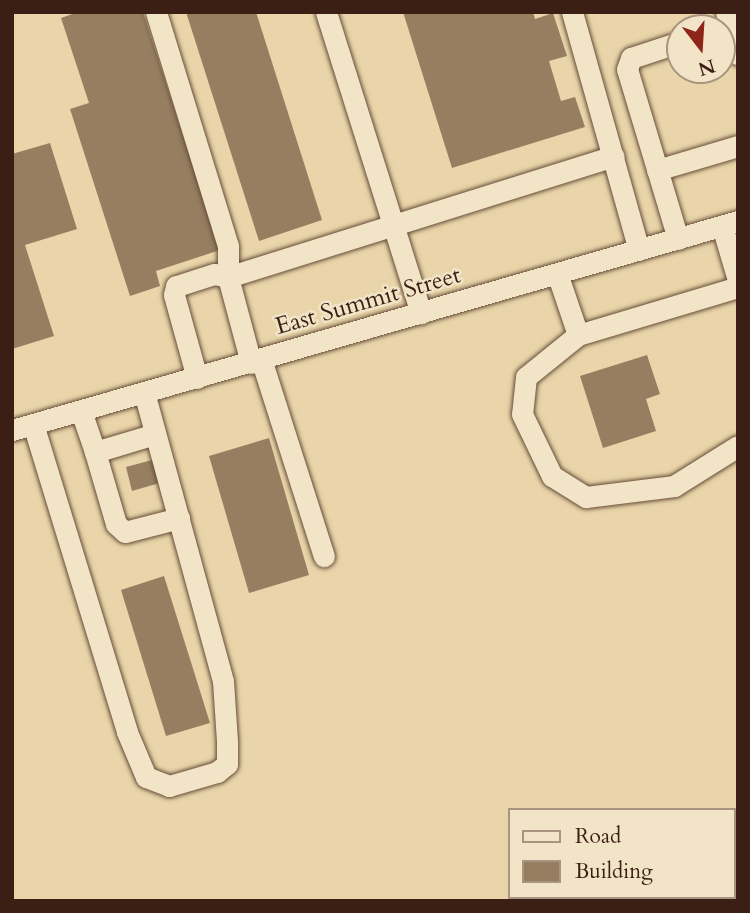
<!DOCTYPE html>
<style>
body{margin:0}
#map{position:relative;width:750px;height:913px;overflow:hidden;background:#e9d5a9;font-family:Cardo,serif}
div>[style]{position:absolute}
.building>*{inset:0;background:#967e61}
.roads{filter:drop-shadow(0 0 2px #674c39) drop-shadow(0 0 2px #674c39)}
.minor>*{height:21px;margin:-10.5px;padding:0 10.5px;transform-origin:10.5px;border-radius:10.5px;background:#f1e4c7}
span{translate:-50% -50%;white-space:nowrap;text-align:center;line-height:1.15;-webkit-text-stroke:5px #f1e4c7;paint-order:stroke}
.street-label{font-size:24px;color:#3c1f14}
.frame{position:absolute;inset:0;border:14px solid #3c1f14;pointer-events:none}
.legend{position:absolute;left:508px;top:808px;width:228px;height:91px;box-sizing:border-box;background:#f1e4c7;border:2px solid #a9957f;margin:0;padding:9px 12px;list-style:none;font-size:21px;color:#3c1f14}
.legend li{display:flex;align-items:center;gap:14px;height:35px}
.legend b{width:35px;border:2px solid #a9957f}
.north{position:absolute;left:666px;top:14px;width:70px;height:70px;box-sizing:border-box;background:#f1e4c7;border:2px solid #a9957f;border-radius:50%;rotate:163deg;font-size:19px;font-weight:700;line-height:28px;text-align:center;color:#3c1f14}
.north::after{content:'';display:block;margin:auto;width:24px;height:32px;background:#8f2418;clip-path:polygon(50% 0,100% 100%,50% 72%,0 100%)}
</style>
<div id="map">
<div class="building">
<i style="clip-path:polygon(78px 12px,143px 12px,220px 250px,156px 271px,160px 286px,130px 296px,70px 109px,89px 103px,61px 18px)"></i>
<i style="clip-path:polygon(186px 12px,256px 12px,322px 220px,259px 241px)"></i>
<i style="clip-path:polygon(403px 12px,533px 12px,535px 19px,553px 13px,567px 56px,549px 61px,561px 101px,575px 97px,585px 127px,452px 168px)"></i>
<i style="clip-path:polygon(50px 143px,77px 229px,25px 245px,54px 336px,12px 349px,12px 154px)"></i>
<i style="clip-path:polygon(647px 355px,660px 394px,646px 399px,656px 431px,603px 448px,580px 376px)"></i>
<i style="clip-path:polygon(269px 438px,309px 575px,249px 593px,209px 456px)"></i>
<i style="clip-path:polygon(156px 459px,163px 482px,132px 491px,126px 467px)"></i>
<i style="clip-path:polygon(164px 576px,210px 723px,166px 736px,121px 590px)"></i>
<i style="clip-path:polygon(734px 858px,738px 868px,734px 894px)"></i>
<i style="clip-path:polygon(645px 897px,719px 897px,719px 898px,646px 901px)"></i>
</div>
<div class="roads">
<div class="minor">
<i style="left:156px;top:12px;width:245px;rotate:72.9deg"></i>
<i style="left:228px;top:246px;width:31px;rotate:90deg"></i>
<i style="left:228px;top:277px;width:14px;rotate:-168deg"></i>
<i style="left:214px;top:274px;width:40px;rotate:162deg"></i>
<i style="left:176px;top:286px;width:9px;rotate:103deg"></i>
<i style="left:174px;top:295px;width:86px;rotate:74.5deg"></i>
<i style="left:326px;top:12px;width:316px;rotate:72.5deg"></i>
<i style="left:572px;top:12px;width:247px;rotate:74.3deg"></i>
<i style="left:726px;top:12px;width:44px;rotate:74.1deg"></i>
<i style="left:657px;top:170px;width:84px;rotate:-16.5deg"></i>
<i style="left:722px;top:226px;width:56px;rotate:73.5deg"></i>
<i style="left:678px;top:239px;width:177px;rotate:-106.7deg"></i>
<i style="left:627px;top:69px;width:12px;rotate:-70deg"></i>
<i style="left:631px;top:58px;width:52px;rotate:-18.1deg"></i>
<i style="left:558px;top:276px;width:62px;rotate:71.3deg"></i>
<i style="left:578px;top:335px;width:67px;rotate:141.1deg"></i>
<i style="left:526px;top:377px;width:37px;rotate:96deg"></i>
<i style="left:522px;top:414px;width:69px;rotate:64.2deg"></i>
<i style="left:552px;top:476px;width:40px;rotate:32deg"></i>
<i style="left:586px;top:497px;width:89px;rotate:-7.1deg"></i>
<i style="left:674px;top:486px;width:75px;rotate:-32deg"></i>
<i style="left:578px;top:335px;width:167px;rotate:-16.7deg"></i>
<i style="left:261px;top:359px;width:207px;rotate:72.3deg"></i>
<i style="left:251px;top:363px;width:89px;rotate:-105deg"></i>
<i style="left:228px;top:277px;width:404px;rotate:-17.4deg"></i>
<i style="left:81px;top:411px;width:43px;rotate:71.1deg"></i>
<i style="left:33px;top:424px;width:322px;rotate:73deg"></i>
<i style="left:127px;top:732px;width:49px;rotate:67.1deg"></i>
<i style="left:146px;top:777px;width:25px;rotate:21deg"></i>
<i style="left:169px;top:786px;width:50px;rotate:-16.3deg"></i>
<i style="left:217px;top:772px;width:13px;rotate:-39deg"></i>
<i style="left:227px;top:764px;width:23px;rotate:-90deg"></i>
<i style="left:227px;top:741px;width:60px;rotate:-93.8deg"></i>
<i style="left:223px;top:681px;width:299px;rotate:-105.3deg"></i>
<i style="left:12px;top:430px;width:755px;rotate:-16.06deg"></i>
<i style="left:155px;top:434px;width:63px;rotate:163.3deg"></i>
<i style="left:95px;top:452px;width:75px;rotate:73.7deg"></i>
<i style="left:116px;top:524px;width:12px;rotate:42deg"></i>
<i style="left:125px;top:532px;width:56px;rotate:-14.5deg"></i>
</div>
</div>
<div class="street-label">
<span style="left:368px;top:301px;rotate:-16deg">East Summit Street</span>
</div>
<div class="frame"></div>
<ul class="legend">
<li><b style="height:9px;background:#f1e4c7"></b>Road</li>
<li><b style="height:19px;background:#967e61"></b>Building</li>
</ul>
<div class="north">N</div>
</div>
